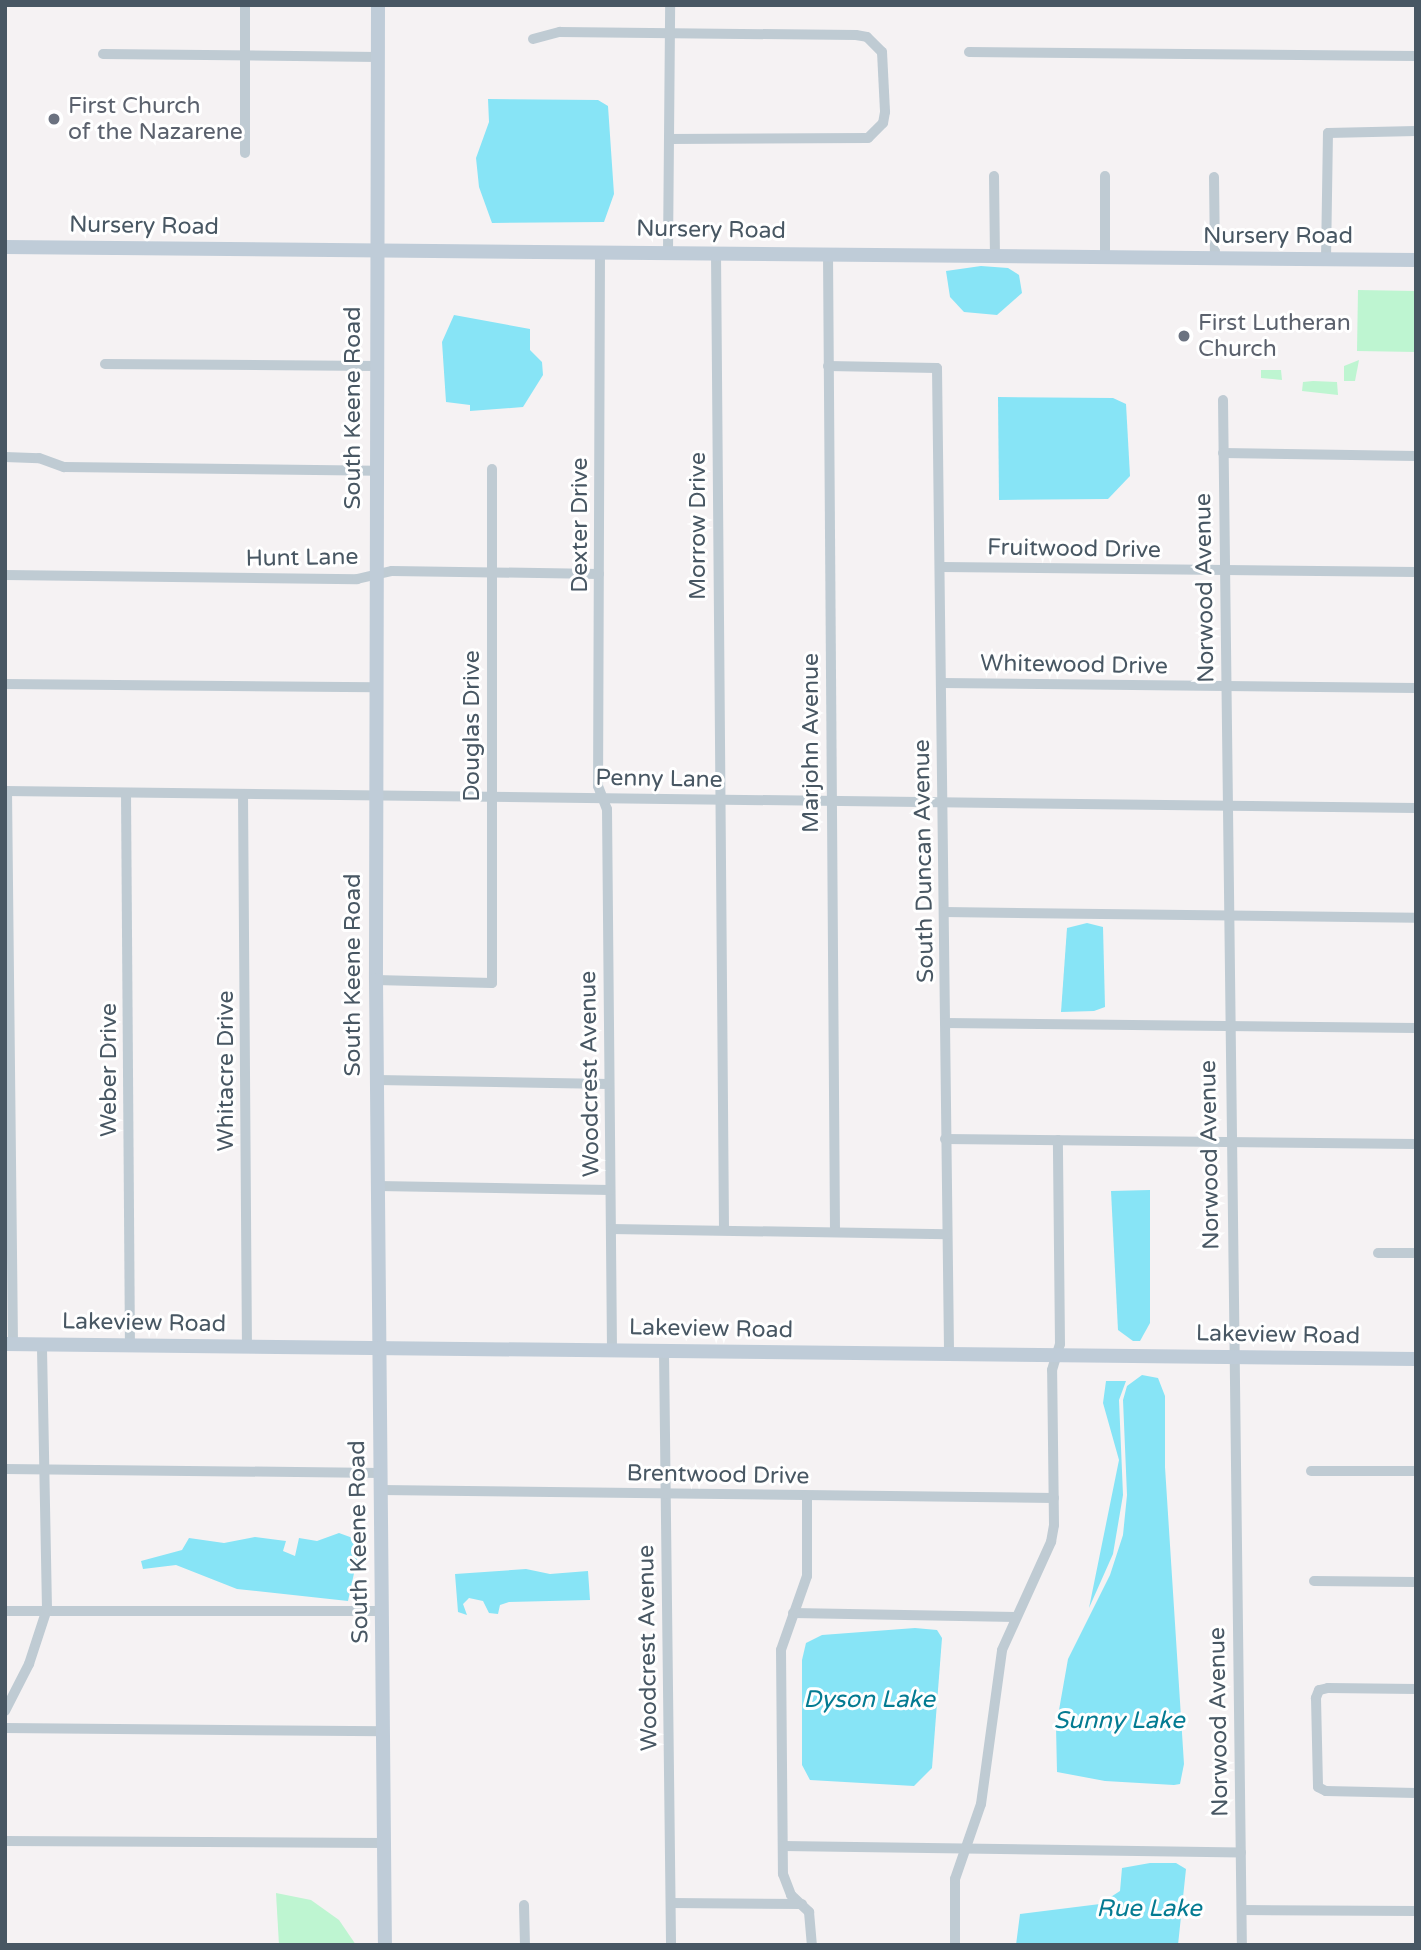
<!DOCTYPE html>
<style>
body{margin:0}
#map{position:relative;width:1421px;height:1950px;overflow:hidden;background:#f5f2f3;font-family:"Varela Round",sans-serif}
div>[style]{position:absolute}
.green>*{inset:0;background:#bef5d1}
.water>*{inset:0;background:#87e4f6}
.street>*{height:10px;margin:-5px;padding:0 5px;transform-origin:5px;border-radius:5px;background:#bfcbd3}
.secondary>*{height:14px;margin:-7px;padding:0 7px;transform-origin:7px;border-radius:7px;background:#bfccd8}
.dots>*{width:19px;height:19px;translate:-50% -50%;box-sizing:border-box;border:4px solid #fff;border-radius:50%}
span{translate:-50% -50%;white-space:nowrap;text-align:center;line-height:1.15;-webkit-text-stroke:6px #fff;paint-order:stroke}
.worship-label{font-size:23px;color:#5b616d}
.left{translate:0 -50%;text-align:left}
.street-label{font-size:23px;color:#485763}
.water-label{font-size:24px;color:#047b92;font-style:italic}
.frame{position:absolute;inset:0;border:7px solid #485763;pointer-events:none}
</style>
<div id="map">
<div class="green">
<i style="clip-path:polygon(1358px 290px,1416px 291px,1416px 352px,1357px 351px)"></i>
<i style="clip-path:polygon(1359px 360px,1355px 381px,1344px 381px,1344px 366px)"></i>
<i style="clip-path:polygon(1261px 370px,1281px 370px,1282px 380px,1261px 378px)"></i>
<i style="clip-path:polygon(1313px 381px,1337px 382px,1338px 395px,1302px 391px,1303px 382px)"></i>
<i style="clip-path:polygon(276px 1893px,311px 1900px,339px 1920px,356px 1945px,279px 1945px)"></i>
</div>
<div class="water">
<i style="clip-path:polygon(488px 99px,598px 100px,608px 106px,614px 194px,604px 222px,492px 223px,479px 187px,476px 158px,489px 122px)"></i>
<i style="clip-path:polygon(981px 266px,1008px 268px,1019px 275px,1022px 293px,997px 315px,964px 312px,950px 297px,946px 271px)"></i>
<i style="clip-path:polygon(454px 315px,530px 329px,530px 350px,542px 362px,543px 375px,523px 407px,470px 411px,470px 405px,446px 402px,442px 342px)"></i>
<i style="clip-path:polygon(998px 397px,1113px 398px,1126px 404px,1130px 476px,1108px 499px,999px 500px)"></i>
<i style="clip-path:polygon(1087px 923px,1103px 927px,1105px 1007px,1094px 1011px,1061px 1012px,1067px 928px)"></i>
<i style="clip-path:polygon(1150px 1190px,1150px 1323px,1140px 1341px,1133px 1341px,1118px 1330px,1111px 1191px)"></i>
<i style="clip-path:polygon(1142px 1375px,1158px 1378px,1165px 1396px,1165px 1467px,1184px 1764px,1180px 1784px,1174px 1785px,1105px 1781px,1057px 1772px,1056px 1727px,1068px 1659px,1110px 1575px,1123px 1535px,1127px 1495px,1123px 1400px,1127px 1386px)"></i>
<i style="clip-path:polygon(1106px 1381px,1126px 1381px,1119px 1400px,1123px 1495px,1113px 1554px,1089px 1608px,1119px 1460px,1103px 1403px)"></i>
<i style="clip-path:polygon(339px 1533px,361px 1541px,348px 1601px,237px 1589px,176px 1565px,143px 1569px,141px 1561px,182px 1550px,189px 1538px,224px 1543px,255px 1537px,286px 1541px,283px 1551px,295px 1556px,299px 1538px,317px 1541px)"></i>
<i style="clip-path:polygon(526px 1569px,550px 1574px,588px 1571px,590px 1600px,509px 1602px,500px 1605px,498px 1614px,489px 1613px,483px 1601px,469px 1598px,463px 1604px,467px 1615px,458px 1612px,455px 1574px)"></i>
<i style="clip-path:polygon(915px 1628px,937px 1630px,942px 1638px,932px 1768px,914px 1786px,810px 1780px,802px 1765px,802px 1660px,806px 1643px,822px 1635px)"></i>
<i style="clip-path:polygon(1150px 1863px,1176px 1863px,1186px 1869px,1178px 1945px,1016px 1945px,1020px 1914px,1100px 1904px,1120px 1891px,1122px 1868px)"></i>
</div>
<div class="street">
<i style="left:245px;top:5px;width:148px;rotate:90deg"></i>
<i style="left:533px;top:39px;width:28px;rotate:-15deg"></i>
<i style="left:560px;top:32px;width:296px;rotate:0.6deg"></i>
<i style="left:856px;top:35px;width:11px;rotate:10deg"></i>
<i style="left:867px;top:37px;width:21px;rotate:45deg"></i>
<i style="left:882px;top:52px;width:60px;rotate:87.1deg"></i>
<i style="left:885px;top:112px;width:11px;rotate:100deg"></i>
<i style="left:883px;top:123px;width:21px;rotate:135deg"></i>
<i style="left:868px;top:138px;width:199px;rotate:179.7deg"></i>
<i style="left:969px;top:52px;width:447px;rotate:0.5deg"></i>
<i style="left:103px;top:54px;width:275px;rotate:0.6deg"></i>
<i style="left:994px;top:176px;width:80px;rotate:89.3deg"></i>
<i style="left:1105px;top:176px;width:81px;rotate:90deg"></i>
<i style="left:1214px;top:177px;width:82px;rotate:89.3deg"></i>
<i style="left:600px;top:252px;width:534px;rotate:90.21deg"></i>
<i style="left:598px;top:786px;width:25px;rotate:69deg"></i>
<i style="left:607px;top:809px;width:541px;rotate:89.47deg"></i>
<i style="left:668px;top:252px;width:247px;rotate:-89.5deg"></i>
<i style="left:716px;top:253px;width:977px;rotate:89.53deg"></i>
<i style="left:828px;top:254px;width:978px;rotate:89.59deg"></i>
<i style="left:1326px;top:259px;width:126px;rotate:-89.1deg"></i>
<i style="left:1328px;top:133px;width:88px;rotate:-1.3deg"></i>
<i style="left:105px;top:364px;width:271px;rotate:0.4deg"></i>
<i style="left:828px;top:366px;width:109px;rotate:1.1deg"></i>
<i style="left:937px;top:368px;width:986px;rotate:89.3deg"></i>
<i style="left:1223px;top:400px;width:1545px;rotate:89.3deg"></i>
<i style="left:1223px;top:453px;width:193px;rotate:0.9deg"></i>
<i style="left:5px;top:457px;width:34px;rotate:2deg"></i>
<i style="left:39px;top:458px;width:27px;rotate:20deg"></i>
<i style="left:64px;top:467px;width:312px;rotate:0.7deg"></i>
<i style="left:942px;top:567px;width:474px;rotate:0.6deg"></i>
<i style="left:5px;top:575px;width:352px;rotate:0.7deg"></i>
<i style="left:357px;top:579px;width:36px;rotate:-13deg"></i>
<i style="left:392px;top:571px;width:207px;rotate:0.8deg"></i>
<i style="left:942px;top:683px;width:474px;rotate:0.6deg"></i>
<i style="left:5px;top:684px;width:370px;rotate:0.5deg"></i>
<i style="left:5px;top:791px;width:1411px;rotate:0.69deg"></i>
<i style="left:7px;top:791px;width:553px;rotate:89.38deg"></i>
<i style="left:126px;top:793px;width:553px;rotate:89.59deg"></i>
<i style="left:243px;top:794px;width:553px;rotate:89.59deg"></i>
<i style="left:944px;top:912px;width:472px;rotate:0.7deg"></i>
<i style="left:376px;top:980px;width:116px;rotate:1.5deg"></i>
<i style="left:492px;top:983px;width:514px;rotate:-90deg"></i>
<i style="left:945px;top:1023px;width:471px;rotate:0.6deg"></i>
<i style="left:377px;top:1080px;width:232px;rotate:1deg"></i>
<i style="left:945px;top:1139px;width:471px;rotate:0.6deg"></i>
<i style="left:378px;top:1186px;width:232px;rotate:1deg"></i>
<i style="left:611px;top:1229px;width:336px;rotate:0.9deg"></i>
<i style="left:1378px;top:1253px;width:38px"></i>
<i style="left:664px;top:1351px;width:594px;rotate:89.32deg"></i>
<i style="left:5px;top:1469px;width:376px;rotate:0.6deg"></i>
<i style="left:1311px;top:1471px;width:105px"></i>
<i style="left:381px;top:1490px;width:673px;rotate:0.68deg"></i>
<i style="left:807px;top:1496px;width:80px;rotate:90deg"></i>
<i style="left:807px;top:1576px;width:78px;rotate:109.4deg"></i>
<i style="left:781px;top:1650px;width:224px;rotate:89.5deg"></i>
<i style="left:783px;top:1874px;width:22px;rotate:69deg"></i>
<i style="left:791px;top:1895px;width:25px;rotate:43deg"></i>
<i style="left:809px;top:1912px;width:33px;rotate:85deg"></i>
<i style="left:1314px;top:1581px;width:102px;rotate:0.6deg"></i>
<i style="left:5px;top:1611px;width:378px"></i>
<i style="left:793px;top:1613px;width:223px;rotate:1deg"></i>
<i style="left:1416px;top:1689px;width:88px;rotate:-179.3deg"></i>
<i style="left:1328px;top:1688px;width:9px;rotate:167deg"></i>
<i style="left:1319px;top:1690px;width:9px;rotate:111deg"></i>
<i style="left:1316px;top:1698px;width:89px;rotate:88.7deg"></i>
<i style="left:1318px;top:1787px;width:9px;rotate:27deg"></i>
<i style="left:1326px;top:1791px;width:90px;rotate:1.3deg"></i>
<i style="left:5px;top:1711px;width:53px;rotate:-62.9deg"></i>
<i style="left:29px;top:1664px;width:58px;rotate:-71.9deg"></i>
<i style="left:47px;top:1609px;width:264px;rotate:-91.1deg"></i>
<i style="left:5px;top:1728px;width:379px;rotate:0.5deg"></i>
<i style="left:5px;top:1841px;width:379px;rotate:0.3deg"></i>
<i style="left:783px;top:1846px;width:458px;rotate:0.8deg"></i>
<i style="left:671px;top:1903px;width:131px;rotate:0.4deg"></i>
<i style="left:524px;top:1905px;width:40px;rotate:88.6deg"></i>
<i style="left:1242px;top:1910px;width:174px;rotate:0.3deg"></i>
<i style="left:955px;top:1945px;width:66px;rotate:-90deg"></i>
<i style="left:955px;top:1879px;width:79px;rotate:-70.9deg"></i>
<i style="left:981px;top:1804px;width:155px;rotate:-82.2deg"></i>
<i style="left:1002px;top:1650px;width:119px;rotate:-65.6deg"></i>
<i style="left:1051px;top:1542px;width:17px;rotate:-80deg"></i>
<i style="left:1054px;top:1525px;width:155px;rotate:-90.7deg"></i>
<i style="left:1052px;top:1370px;width:27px;rotate:-73deg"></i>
<i style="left:1060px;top:1344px;width:204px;rotate:-90.6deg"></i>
</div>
<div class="secondary">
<i style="left:378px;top:5px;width:975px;rotate:90.12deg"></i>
<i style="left:376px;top:980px;width:965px;rotate:89.47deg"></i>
<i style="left:5px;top:247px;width:1411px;rotate:0.53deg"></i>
<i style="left:5px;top:1344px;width:1411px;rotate:0.61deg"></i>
</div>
<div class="dots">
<i style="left:54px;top:119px;background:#6b7280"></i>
<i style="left:1184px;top:336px;background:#6b7280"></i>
</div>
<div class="worship-label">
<span class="left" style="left:68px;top:119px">First Church<br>of the Nazarene</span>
<span class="left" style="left:1198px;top:336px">First Lutheran<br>Church</span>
</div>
<div class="street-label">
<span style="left:144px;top:226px;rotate:1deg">Nursery Road</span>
<span style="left:711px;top:230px;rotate:1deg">Nursery Road</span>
<span style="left:1278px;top:236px">Nursery Road</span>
<span style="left:353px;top:408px;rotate:-90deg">South Keene Road</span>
<span style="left:580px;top:525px;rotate:-90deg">Dexter Drive</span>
<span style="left:698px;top:526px;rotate:-90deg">Morrow Drive</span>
<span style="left:1074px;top:549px;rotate:1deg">Fruitwood Drive</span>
<span style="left:302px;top:558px;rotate:-1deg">Hunt Lane</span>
<span style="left:1205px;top:588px;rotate:-91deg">Norwood Avenue</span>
<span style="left:1074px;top:665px;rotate:1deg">Whitewood Drive</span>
<span style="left:472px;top:726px;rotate:-90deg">Douglas Drive</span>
<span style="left:811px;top:743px;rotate:-90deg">Marjohn Avenue</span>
<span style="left:659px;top:779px;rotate:1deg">Penny Lane</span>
<span style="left:924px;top:861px;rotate:-91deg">South Duncan Avenue</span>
<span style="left:353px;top:975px;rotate:-90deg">South Keene Road</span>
<span style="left:109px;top:1070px;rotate:-90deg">Weber Drive</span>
<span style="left:226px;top:1071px;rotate:-90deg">Whitacre Drive</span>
<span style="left:590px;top:1074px;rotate:-91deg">Woodcrest Avenue</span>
<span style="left:1210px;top:1155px;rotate:-91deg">Norwood Avenue</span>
<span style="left:144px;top:1323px;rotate:1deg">Lakeview Road</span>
<span style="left:711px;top:1329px;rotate:1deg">Lakeview Road</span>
<span style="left:1278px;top:1335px;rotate:1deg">Lakeview Road</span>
<span style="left:718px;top:1475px;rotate:1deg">Brentwood Drive</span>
<span style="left:359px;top:1542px;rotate:-91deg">South Keene Road</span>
<span style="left:648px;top:1648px;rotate:-91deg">Woodcrest Avenue</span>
<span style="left:1219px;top:1722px;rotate:-91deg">Norwood Avenue</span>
</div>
<div class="water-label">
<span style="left:869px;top:1700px">Dyson Lake</span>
<span style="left:1119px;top:1721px">Sunny Lake</span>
<span style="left:1149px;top:1909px">Rue Lake</span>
</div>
<div class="frame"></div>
</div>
